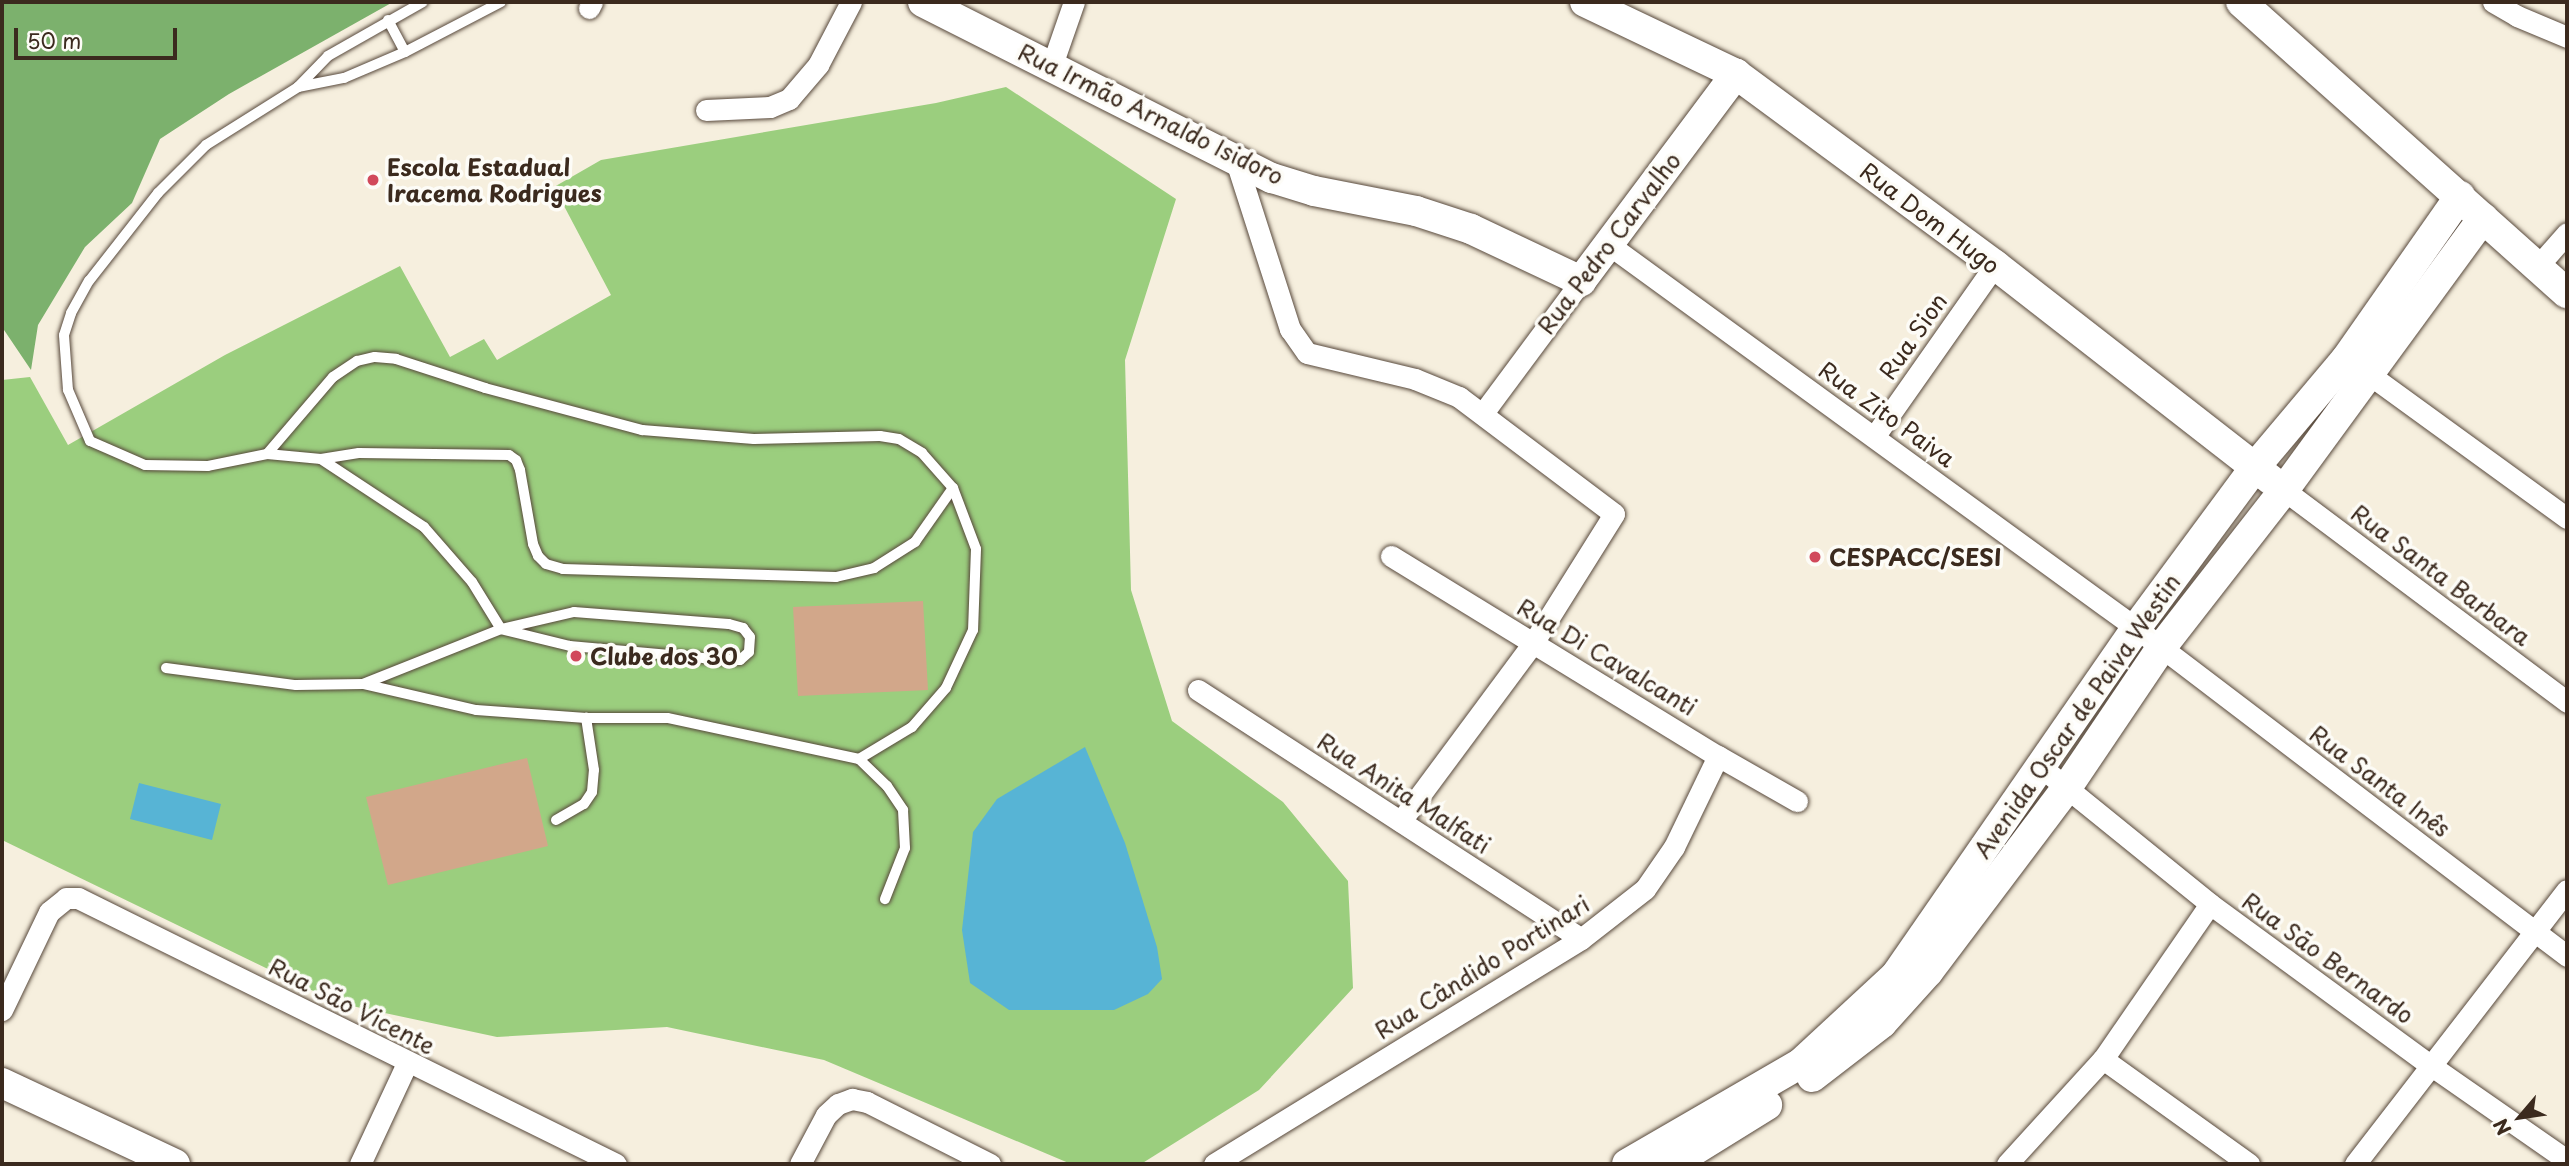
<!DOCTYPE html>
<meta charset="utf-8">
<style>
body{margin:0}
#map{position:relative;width:2569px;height:1166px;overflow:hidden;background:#f6efde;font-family:"Playpen Sans",sans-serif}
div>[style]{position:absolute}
.green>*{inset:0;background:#9bce7e}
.forest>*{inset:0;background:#7cb16d}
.water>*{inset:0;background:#57b4d5}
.building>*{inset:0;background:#d2a78a}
.roads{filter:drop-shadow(0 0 2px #57483b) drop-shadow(0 0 2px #57483b)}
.lane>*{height:10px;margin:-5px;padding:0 5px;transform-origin:5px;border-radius:5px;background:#fff}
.street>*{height:21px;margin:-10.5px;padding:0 10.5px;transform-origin:10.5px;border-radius:10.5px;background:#fff}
.secondary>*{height:30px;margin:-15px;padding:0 15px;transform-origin:15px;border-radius:15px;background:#fff}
.dots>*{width:19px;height:19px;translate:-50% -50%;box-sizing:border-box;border:4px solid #fdfcf7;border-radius:50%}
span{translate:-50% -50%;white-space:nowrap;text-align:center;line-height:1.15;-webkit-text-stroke:7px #fdfcf7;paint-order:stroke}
.street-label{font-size:23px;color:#3b2a1e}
.poi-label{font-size:23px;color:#3b2a1e;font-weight:700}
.left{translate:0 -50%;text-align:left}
.frame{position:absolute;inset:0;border:4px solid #3b2a1e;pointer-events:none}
.north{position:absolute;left:2485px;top:1082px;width:70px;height:70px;-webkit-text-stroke:5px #fdfcf7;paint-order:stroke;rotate:241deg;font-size:19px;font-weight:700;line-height:28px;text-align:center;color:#3b2a1e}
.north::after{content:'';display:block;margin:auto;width:24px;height:32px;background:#3b2a1e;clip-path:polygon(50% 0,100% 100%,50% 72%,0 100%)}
.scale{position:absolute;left:14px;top:28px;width:163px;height:32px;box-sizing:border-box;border:4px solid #3b2a1e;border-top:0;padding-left:9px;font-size:21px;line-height:24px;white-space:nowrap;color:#3b2a1e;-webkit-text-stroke:5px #fdfcf7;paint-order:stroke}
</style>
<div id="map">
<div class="green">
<i style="clip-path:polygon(1006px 87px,1176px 199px,1125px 360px,1131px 590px,1172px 721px,1283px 802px,1348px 881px,1353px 988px,1259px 1090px,1141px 1164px,1071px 1164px,824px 1060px,667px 1027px,497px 1037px,338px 1003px,2px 840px,2px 380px,30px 377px,68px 445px,225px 355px,400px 266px,450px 357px,484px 339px,497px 360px,611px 295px,554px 187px,601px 160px,936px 103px)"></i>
</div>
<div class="forest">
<i style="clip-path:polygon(2px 2px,393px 2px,229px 94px,160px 139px,132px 203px,85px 247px,38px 325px,31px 370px,2px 327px)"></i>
</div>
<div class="water">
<i style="clip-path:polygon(1085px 747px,1125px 843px,1157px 947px,1162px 979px,1148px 994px,1114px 1010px,1009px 1010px,970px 983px,962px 930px,973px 832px,997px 799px)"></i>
<i style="clip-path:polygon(139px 783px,221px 804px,212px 840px,130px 819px)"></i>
</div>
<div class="building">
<i style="clip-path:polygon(923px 601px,928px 690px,798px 696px,793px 607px)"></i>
<i style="clip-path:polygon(527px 758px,548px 846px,388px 885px,366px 797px)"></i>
</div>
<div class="roads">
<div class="lane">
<i style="left:388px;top:20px;width:36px;rotate:62deg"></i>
<i style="left:298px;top:87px;width:47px;rotate:-11.1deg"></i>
<i style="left:344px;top:78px;width:66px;rotate:-23.1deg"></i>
<i style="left:405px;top:52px;width:108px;rotate:-27.5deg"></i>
<i style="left:267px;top:454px;width:101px;rotate:-49.4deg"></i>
<i style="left:333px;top:377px;width:29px;rotate:-34deg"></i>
<i style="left:357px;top:361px;width:18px;rotate:-13deg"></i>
<i style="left:375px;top:357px;width:21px;rotate:5deg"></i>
<i style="left:396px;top:359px;width:94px;rotate:18deg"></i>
<i style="left:485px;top:388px;width:163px;rotate:15deg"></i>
<i style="left:642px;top:430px;width:112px;rotate:4.6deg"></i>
<i style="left:754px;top:439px;width:126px;rotate:-1.4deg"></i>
<i style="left:880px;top:436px;width:19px;rotate:9deg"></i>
<i style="left:899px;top:439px;width:27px;rotate:31deg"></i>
<i style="left:922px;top:453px;width:47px;rotate:48.5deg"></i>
<i style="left:953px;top:488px;width:65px;rotate:69.3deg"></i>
<i style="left:976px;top:549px;width:81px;rotate:92.1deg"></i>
<i style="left:973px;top:630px;width:64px;rotate:115deg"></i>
<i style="left:946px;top:688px;width:52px;rotate:131.1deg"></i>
<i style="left:912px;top:727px;width:62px;rotate:148.9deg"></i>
<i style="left:859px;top:759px;width:196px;rotate:-167.9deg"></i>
<i style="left:667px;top:718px;width:81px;rotate:180deg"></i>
<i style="left:586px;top:718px;width:110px;rotate:-175.8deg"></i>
<i style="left:476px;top:710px;width:116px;rotate:-167deg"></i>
<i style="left:363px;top:684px;width:149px;rotate:-21.7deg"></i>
<i style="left:501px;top:629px;width:55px;rotate:-121.7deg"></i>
<i style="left:472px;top:582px;width:73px;rotate:-131.1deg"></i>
<i style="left:424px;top:527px;width:123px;rotate:-146.6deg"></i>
<i style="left:321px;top:459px;width:54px;rotate:-174.7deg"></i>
<i style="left:267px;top:454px;width:60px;rotate:168.5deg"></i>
<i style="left:208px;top:466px;width:63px;rotate:-179.1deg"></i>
<i style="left:145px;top:465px;width:60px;rotate:-156.4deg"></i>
<i style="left:90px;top:441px;width:56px;rotate:-113.3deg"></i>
<i style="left:68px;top:390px;width:55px;rotate:-94.2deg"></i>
<i style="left:64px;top:335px;width:23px;rotate:-72deg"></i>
<i style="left:71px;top:313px;width:37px;rotate:-61deg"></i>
<i style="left:89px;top:281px;width:112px;rotate:-51.9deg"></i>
<i style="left:158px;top:193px;width:68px;rotate:-45deg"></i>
<i style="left:206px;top:145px;width:109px;rotate:-32.2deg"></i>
<i style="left:298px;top:87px;width:43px;rotate:-45.9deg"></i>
<i style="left:328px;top:56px;width:109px;rotate:-29.6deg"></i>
<i style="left:321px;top:459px;width:38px;rotate:-9deg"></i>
<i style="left:359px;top:453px;width:150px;rotate:0.8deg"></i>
<i style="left:509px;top:455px;width:9px;rotate:36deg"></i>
<i style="left:516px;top:460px;width:11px;rotate:68deg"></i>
<i style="left:520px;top:470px;width:75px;rotate:80deg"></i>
<i style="left:533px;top:544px;width:13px;rotate:67deg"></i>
<i style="left:538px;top:556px;width:11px;rotate:45deg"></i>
<i style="left:546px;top:564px;width:18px;rotate:16deg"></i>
<i style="left:563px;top:569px;width:273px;rotate:1.7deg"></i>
<i style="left:836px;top:577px;width:39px;rotate:-13deg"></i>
<i style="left:874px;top:568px;width:49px;rotate:-32.4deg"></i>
<i style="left:915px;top:542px;width:66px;rotate:-54.9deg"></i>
<i style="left:574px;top:612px;width:155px;rotate:4.4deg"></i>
<i style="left:729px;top:624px;width:15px;rotate:16deg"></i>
<i style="left:743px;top:628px;width:11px;rotate:52deg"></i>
<i style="left:750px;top:637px;width:15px;rotate:94deg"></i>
<i style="left:749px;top:652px;width:12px;rotate:138deg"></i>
<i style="left:740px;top:660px;width:15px;rotate:180deg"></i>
<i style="left:725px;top:660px;width:156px;rotate:-174.8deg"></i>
<i style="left:570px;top:646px;width:71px;rotate:-166.2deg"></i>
<i style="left:501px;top:629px;width:75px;rotate:-13.1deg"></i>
<i style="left:166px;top:668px;width:131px;rotate:7.5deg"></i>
<i style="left:296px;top:685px;width:67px;rotate:-0.9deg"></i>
<i style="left:859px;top:759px;width:39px;rotate:44deg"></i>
<i style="left:887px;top:786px;width:29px;rotate:56deg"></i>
<i style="left:903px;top:810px;width:38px;rotate:87deg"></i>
<i style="left:905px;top:848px;width:55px;rotate:111.4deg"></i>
<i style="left:556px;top:820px;width:32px;rotate:-30deg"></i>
<i style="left:584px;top:804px;width:14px;rotate:-56deg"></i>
<i style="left:592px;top:792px;width:22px;rotate:-85deg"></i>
<i style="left:594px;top:770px;width:53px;rotate:-98.7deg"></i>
</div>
<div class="street">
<i style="left:2493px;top:2px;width:28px;rotate:30deg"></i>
<i style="left:2517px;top:16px;width:54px;rotate:22.8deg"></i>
<i style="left:589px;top:8px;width:7px;rotate:-63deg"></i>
<i style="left:1052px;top:65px;width:67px;rotate:-70.8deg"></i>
<i style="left:706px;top:110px;width:64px;rotate:-2.7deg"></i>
<i style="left:770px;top:107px;width:21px;rotate:-23deg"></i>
<i style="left:789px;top:99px;width:45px;rotate:-49.5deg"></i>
<i style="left:818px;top:65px;width:71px;rotate:-62.4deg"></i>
<i style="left:1235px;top:158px;width:180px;rotate:72.2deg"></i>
<i style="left:1290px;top:329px;width:29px;rotate:55deg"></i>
<i style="left:1307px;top:353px;width:111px;rotate:13.5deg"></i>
<i style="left:1415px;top:379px;width:48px;rotate:22.2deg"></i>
<i style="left:1459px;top:397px;width:194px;rotate:37deg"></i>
<i style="left:1614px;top:514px;width:152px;rotate:122.1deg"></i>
<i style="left:1533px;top:643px;width:222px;rotate:126.6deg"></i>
<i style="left:1608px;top:244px;width:653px;rotate:36.03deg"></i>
<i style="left:2136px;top:628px;width:542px;rotate:37.27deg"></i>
<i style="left:2537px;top:267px;width:45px;rotate:-48.6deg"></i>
<i style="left:2359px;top:367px;width:257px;rotate:36deg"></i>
<i style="left:1483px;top:413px;width:164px;rotate:-53.4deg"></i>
<i style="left:1874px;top:437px;width:210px;rotate:-54.9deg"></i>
<i style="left:2284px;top:490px;width:354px;rotate:36.8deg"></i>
<i style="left:1391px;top:556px;width:383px;rotate:31.5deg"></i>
<i style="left:1718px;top:756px;width:91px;rotate:29.7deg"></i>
<i style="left:1198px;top:690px;width:457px;rotate:33deg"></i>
<i style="left:2041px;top:767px;width:218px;rotate:39deg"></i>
<i style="left:2210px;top:904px;width:276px;rotate:36.2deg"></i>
<i style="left:2433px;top:1067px;width:163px;rotate:34.8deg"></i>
<i style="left:2px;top:1010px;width:109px;rotate:-64.4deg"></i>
<i style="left:49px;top:912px;width:22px;rotate:-39deg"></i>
<i style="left:66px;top:898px;width:12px"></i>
<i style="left:78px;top:898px;width:600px;rotate:26.31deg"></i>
<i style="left:2103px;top:1059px;width:180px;rotate:35.7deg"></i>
<i style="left:360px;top:1164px;width:111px;rotate:-65deg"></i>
<i style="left:800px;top:1164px;width:55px;rotate:-62deg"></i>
<i style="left:826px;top:1115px;width:16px;rotate:-43deg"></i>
<i style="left:838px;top:1104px;width:15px;rotate:-20deg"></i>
<i style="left:852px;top:1099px;width:15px;rotate:11deg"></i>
<i style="left:867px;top:1102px;width:138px;rotate:26.8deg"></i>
<i style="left:1214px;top:1164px;width:430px;rotate:-31.5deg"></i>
<i style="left:1581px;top:939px;width:81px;rotate:-38deg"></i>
<i style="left:1645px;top:889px;width:51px;rotate:-55.4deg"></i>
<i style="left:1674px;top:847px;width:101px;rotate:-64.2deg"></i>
<i style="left:2007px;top:1164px;width:142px;rotate:-47.6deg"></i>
<i style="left:2103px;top:1059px;width:188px;rotate:-55.4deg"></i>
<i style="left:2355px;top:1164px;width:346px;rotate:-52.3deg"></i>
</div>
<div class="secondary">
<i style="left:923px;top:2px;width:391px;rotate:26.8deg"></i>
<i style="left:1272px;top:178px;width:44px;rotate:17.2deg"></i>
<i style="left:1314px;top:191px;width:104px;rotate:11.1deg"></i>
<i style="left:1416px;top:211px;width:58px;rotate:18.1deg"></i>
<i style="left:1471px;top:229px;width:122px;rotate:25.3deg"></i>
<i style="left:1581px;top:281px;width:259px;rotate:-53.2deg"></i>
<i style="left:1585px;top:2px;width:167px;rotate:25.5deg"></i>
<i style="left:1736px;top:74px;width:322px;rotate:36.4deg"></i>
<i style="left:1995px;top:265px;width:350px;rotate:37.9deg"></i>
<i style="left:2241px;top:2px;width:437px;rotate:41.8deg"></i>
<i style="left:1812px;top:1077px;width:88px;rotate:-37.6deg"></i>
<i style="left:1882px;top:1023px;width:69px;rotate:-48deg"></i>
<i style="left:1928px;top:972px;width:229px;rotate:-53deg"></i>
<i style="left:2066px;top:789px;width:170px;rotate:-56deg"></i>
<i style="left:2161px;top:648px;width:200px;rotate:-52.1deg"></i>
<i style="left:2284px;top:490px;width:337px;rotate:-53.8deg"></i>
<i style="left:2px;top:1083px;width:191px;rotate:25.1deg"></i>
<i style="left:1627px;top:1164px;width:201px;rotate:-30.1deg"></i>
<i style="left:1801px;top:1063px;width:129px;rotate:-42.8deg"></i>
<i style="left:1896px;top:975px;width:422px;rotate:-55.3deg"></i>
<i style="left:2136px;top:628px;width:200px;rotate:-53.5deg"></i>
<i style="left:2255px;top:467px;width:141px;rotate:-49.9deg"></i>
<i style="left:2346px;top:359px;width:199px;rotate:-55deg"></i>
<i style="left:1672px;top:1164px;width:112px;rotate:-31.8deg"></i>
</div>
</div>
<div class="dots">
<i style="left:373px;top:180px;background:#d1495b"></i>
<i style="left:1815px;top:557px;background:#d1495b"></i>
<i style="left:576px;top:656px;background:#d1495b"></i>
</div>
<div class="street-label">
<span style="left:1151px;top:114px;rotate:26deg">Rua Irmão Arnaldo Isidoro</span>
<span style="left:1930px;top:218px;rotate:37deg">Rua Dom Hugo</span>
<span style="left:1609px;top:243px;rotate:-53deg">Rua Pedro Carvalho</span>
<span style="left:1913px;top:336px;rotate:-55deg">Rua Sion</span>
<span style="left:1887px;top:414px;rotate:36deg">Rua Zito Paiva</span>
<span style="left:2441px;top:575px;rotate:37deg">Rua Santa Barbara</span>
<span style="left:1607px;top:657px;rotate:31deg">Rua Di Cavalcanti</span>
<span style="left:2077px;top:716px;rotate:-55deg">Avenida Oscar de Paiva Westin</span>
<span style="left:2380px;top:781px;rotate:37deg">Rua Santa Inês</span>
<span style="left:1404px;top:793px;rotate:33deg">Rua Anita Malfati</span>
<span style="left:2328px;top:958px;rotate:36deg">Rua São Bernardo</span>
<span style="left:1482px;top:967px;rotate:-32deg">Rua Cândido Portinari</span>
<span style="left:352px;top:1006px;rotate:27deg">Rua São Vicente</span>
</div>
<div class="poi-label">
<span class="left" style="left:387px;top:180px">Escola Estadual<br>Iracema Rodrigues</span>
<span class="left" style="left:1829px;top:557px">CESPACC/SESI</span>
<span class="left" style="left:590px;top:656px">Clube dos 30</span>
</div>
<div class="frame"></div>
<div class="north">N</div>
<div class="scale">50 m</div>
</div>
